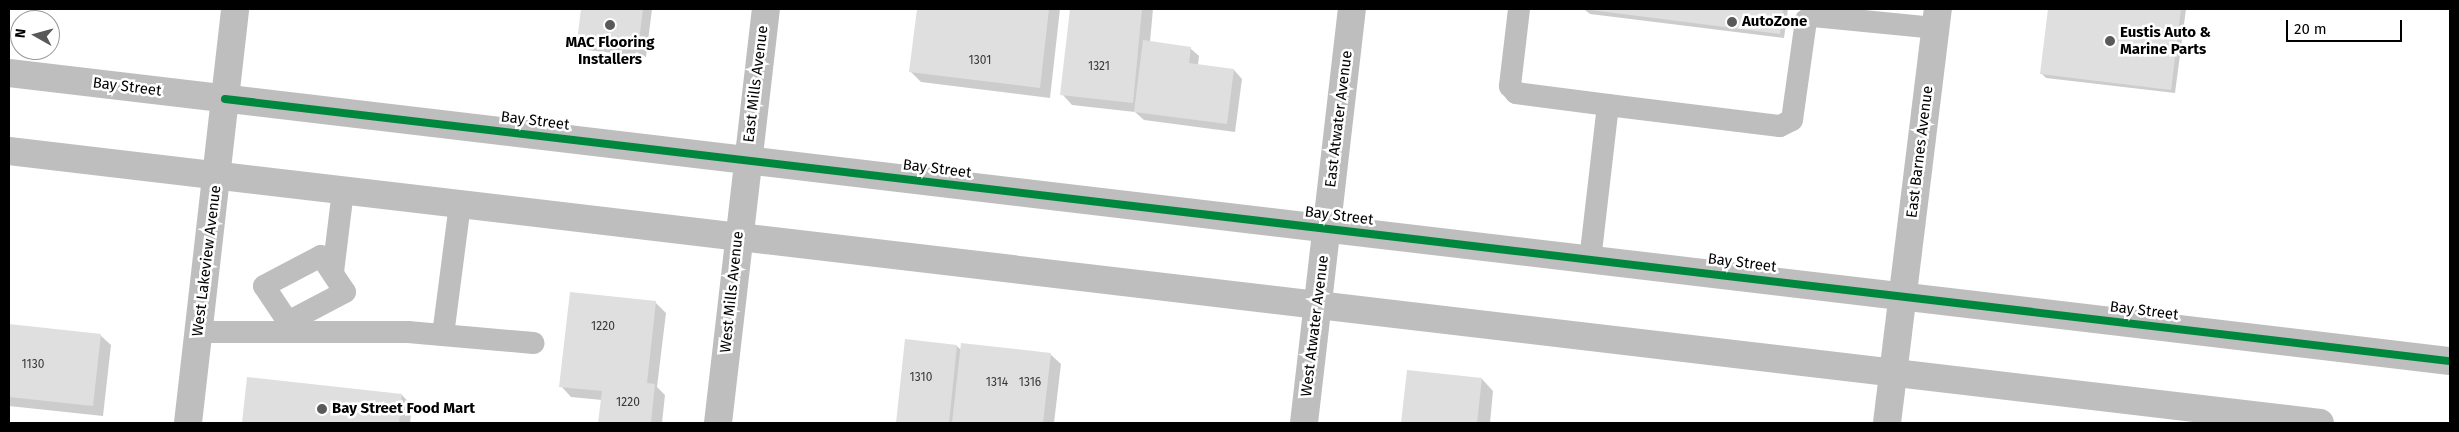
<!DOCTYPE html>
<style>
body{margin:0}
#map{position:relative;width:2459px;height:432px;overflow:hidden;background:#fff;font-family:"Fira Sans",sans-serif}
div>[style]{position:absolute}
.shadow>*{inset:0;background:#0003}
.building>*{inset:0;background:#dfdfdf}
.service>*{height:22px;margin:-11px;padding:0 11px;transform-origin:11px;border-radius:11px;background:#bebebe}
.minor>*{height:28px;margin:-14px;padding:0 14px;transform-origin:14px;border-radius:14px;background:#bebebe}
.tertiary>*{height:28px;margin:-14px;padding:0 14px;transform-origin:14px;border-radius:14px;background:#bebebe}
.primary>*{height:28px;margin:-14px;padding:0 14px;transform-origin:14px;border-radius:14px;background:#bebebe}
.cycleway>*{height:8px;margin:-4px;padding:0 4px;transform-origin:4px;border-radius:4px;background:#00873e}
.dots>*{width:14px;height:14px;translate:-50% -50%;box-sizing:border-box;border:2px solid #fff;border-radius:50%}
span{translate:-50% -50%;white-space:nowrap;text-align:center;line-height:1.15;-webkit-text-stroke:5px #fff;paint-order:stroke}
.number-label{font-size:12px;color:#383838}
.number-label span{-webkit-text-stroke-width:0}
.poi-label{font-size:15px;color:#000;font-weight:700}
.left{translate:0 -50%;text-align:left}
.street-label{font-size:15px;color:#000}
.frame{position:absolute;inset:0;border:10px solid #000;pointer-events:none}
.north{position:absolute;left:10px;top:10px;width:50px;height:50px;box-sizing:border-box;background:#fff;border:1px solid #999;border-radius:50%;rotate:277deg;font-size:14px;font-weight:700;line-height:20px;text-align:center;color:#000}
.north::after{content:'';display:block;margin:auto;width:18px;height:22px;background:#595959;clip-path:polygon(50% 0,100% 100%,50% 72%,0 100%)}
.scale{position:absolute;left:2286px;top:20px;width:116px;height:22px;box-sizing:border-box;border:2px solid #000;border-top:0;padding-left:6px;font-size:15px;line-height:18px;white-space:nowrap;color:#000;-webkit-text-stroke:4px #fff;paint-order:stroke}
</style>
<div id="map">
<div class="shadow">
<i style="clip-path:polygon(583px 9px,652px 9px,646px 57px,587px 50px,579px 41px)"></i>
<i style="clip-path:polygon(918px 9px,1060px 9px,1050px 98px,921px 82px,911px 72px)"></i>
<i style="clip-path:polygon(1071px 9px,1153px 9px,1150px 42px,1190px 48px,1199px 56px,1198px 65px,1234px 70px,1242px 79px,1235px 132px,1144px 120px,1135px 112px,1072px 105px,1062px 94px)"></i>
<i style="clip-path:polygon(1788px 9px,1784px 38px,1590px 14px,1585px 10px)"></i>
<i style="clip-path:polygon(2049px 9px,2186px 9px,2175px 93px,2046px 78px,2041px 73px)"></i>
<i style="clip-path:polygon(655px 302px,666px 313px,657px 387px,665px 395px,662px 423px,600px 423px,602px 400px,571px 397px,561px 386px)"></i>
<i style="clip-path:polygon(9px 325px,100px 335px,111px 345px,103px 416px,9px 406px)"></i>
<i style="clip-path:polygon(906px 340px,957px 346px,961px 350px,1050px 354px,1061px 364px,1054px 423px,897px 423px)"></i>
<i style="clip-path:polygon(1408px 371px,1482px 379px,1493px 391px,1490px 423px,1402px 423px)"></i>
<i style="clip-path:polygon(248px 379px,402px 395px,412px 406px,410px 423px,244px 423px)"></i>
</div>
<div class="building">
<i style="clip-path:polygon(581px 9px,643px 9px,638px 49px,577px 42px)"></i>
<i style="clip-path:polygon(917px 9px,1049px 9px,1040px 88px,909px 72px)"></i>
<i style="clip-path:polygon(1070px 9px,1142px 9px,1133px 103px,1060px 95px)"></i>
<i style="clip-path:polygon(1583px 9px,1783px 9px,1780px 34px)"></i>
<i style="clip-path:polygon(2048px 9px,2181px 9px,2171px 90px,2040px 74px)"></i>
<i style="clip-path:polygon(1143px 40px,1191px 47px,1189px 63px,1234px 69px,1227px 124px,1134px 112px)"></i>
<i style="clip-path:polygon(570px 292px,656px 301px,647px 383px,655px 384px,651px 423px,598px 423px,602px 391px,559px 387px)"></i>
<i style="clip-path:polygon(9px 324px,101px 334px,93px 406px,9px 397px)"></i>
<i style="clip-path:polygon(905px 339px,957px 345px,949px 423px,896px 423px)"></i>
<i style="clip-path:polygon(961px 343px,1051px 353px,1043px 423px,952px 423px)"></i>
<i style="clip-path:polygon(1407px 370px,1482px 378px,1477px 423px,1401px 423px)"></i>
<i style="clip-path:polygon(247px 377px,402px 394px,399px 423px,242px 423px)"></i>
</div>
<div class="service">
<i style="left:1519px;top:9px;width:78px;rotate:96.7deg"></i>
<i style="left:1510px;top:86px;width:9px;rotate:49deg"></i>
<i style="left:1516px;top:93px;width:93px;rotate:7.4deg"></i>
<i style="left:1608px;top:105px;width:156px;rotate:96.6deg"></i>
<i style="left:1608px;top:105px;width:173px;rotate:7deg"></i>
<i style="left:1780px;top:126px;width:13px;rotate:-27deg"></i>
<i style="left:1792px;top:120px;width:101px;rotate:-82deg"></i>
<i style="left:1806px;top:20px;width:8px;rotate:-30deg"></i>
<i style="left:1813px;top:16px;width:124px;rotate:5.6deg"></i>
<i style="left:321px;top:256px;width:43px;rotate:56.3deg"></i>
<i style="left:345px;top:292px;width:64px;rotate:152.2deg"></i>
<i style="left:288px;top:322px;width:43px;rotate:-123.7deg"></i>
<i style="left:264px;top:286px;width:64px;rotate:-27.8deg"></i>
<i style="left:333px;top:272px;width:83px;rotate:-83deg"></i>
<i style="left:199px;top:332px;width:209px"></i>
<i style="left:408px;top:332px;width:126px;rotate:5deg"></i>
<i style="left:443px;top:335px;width:132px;rotate:-82.6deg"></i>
</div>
<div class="minor">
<i style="left:718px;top:423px;width:417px;rotate:-83.4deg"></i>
<i style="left:1304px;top:423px;width:417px;rotate:-83.4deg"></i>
<i style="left:1887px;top:423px;width:417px;rotate:-83deg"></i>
</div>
<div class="tertiary">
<i style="left:188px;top:423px;width:417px;rotate:-83.5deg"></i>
</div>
<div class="primary">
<i style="left:9px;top:73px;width:2458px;rotate:6.73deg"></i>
<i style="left:9px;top:151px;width:2327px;rotate:6.71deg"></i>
</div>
<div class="cycleway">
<i style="left:225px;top:99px;width:2240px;rotate:6.72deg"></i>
</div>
<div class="dots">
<i style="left:1732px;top:22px;background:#595959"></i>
<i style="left:610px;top:25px;background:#595959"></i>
<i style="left:2110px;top:41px;background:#595959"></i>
<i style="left:322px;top:409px;background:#595959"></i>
</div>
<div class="number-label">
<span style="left:980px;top:61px">1301</span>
<span style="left:1099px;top:67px">1321</span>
<span style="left:603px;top:327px">1220</span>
<span style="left:33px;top:365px">1130</span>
<span style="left:921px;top:378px">1310</span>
<span style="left:997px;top:383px">1314</span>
<span style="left:1030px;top:383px">1316</span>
<span style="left:628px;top:403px">1220</span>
</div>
<div class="poi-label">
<span class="left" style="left:1742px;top:22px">AutoZone</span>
<span class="left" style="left:2120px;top:41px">Eustis Auto &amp;<br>Marine Parts</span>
<span style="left:610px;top:51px">MAC Flooring<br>Installers</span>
<span class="left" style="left:332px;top:409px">Bay Street Food Mart</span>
</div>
<div class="street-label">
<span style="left:756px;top:84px;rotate:-83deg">East Mills Avenue</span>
<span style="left:127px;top:87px;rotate:7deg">Bay Street</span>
<span style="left:1339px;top:119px;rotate:-83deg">East Atwater Avenue</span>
<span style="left:535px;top:121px;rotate:7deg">Bay Street</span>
<span style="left:1920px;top:152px;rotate:-83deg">East Barnes Avenue</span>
<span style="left:937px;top:169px;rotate:7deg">Bay Street</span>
<span style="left:1339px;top:216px;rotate:7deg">Bay Street</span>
<span style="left:207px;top:261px;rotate:-83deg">West Lakeview Avenue</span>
<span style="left:1742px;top:263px;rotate:7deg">Bay Street</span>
<span style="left:732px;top:292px;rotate:-84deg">West Mills Avenue</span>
<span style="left:2144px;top:311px;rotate:7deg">Bay Street</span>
<span style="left:1315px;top:326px;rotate:-83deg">West Atwater Avenue</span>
</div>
<div class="frame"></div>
<div class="north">N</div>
<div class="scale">20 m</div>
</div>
